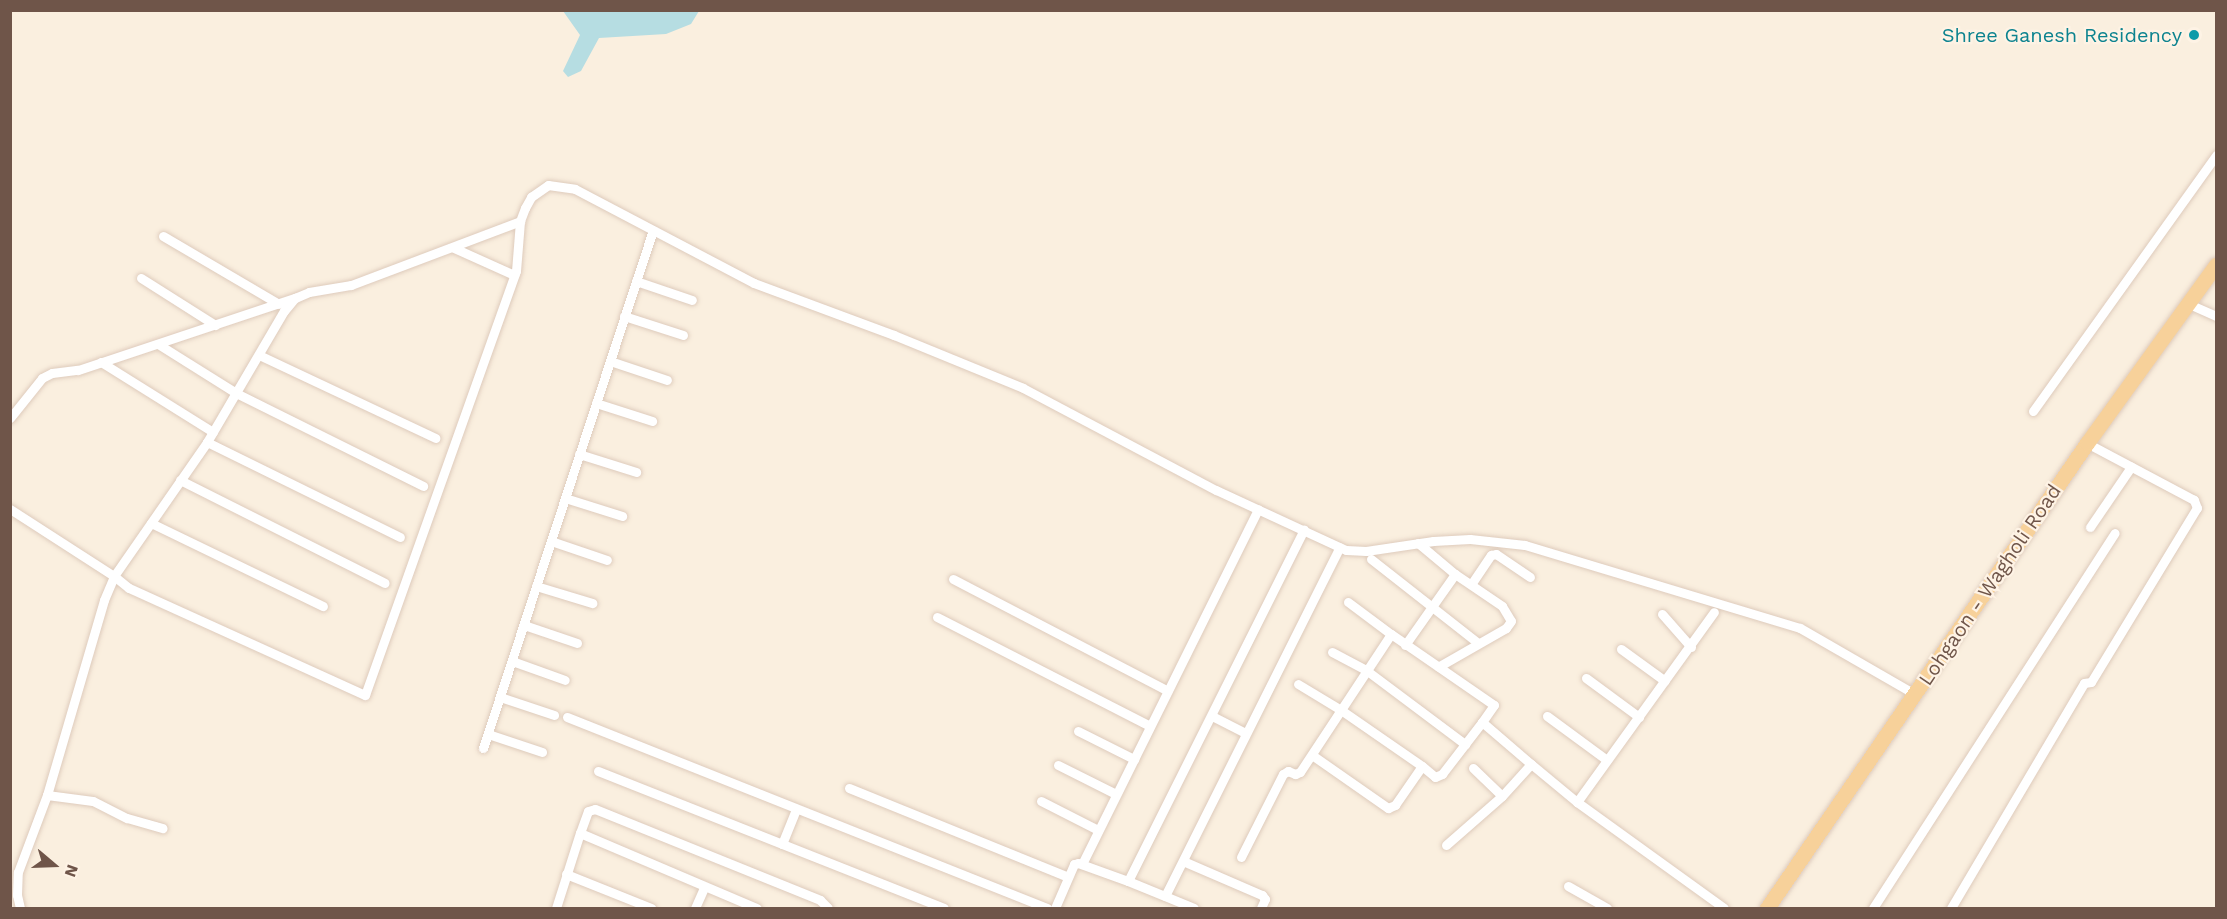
<!DOCTYPE html>
<style>
body{margin:0}
#map{position:relative;width:2227px;height:919px;overflow:hidden;background:#faefdf;font-family:"Work Sans",sans-serif}
div>[style]{position:absolute}
.water>*{inset:0;background:#b6dde2}
.roads{filter:drop-shadow(0 0 2px #decbbc) drop-shadow(0 0 2px #decbbc)}
.minor>*{height:9px;margin:-4.5px;padding:0 4.5px;transform-origin:4.5px;border-radius:4.5px;background:#fff}
.primary>*{height:15px;margin:-7.5px;padding:0 7.5px;transform-origin:7.5px;border-radius:7.5px;background:#f7d19a}
.dots>*{width:16px;height:16px;translate:-50% -50%;box-sizing:border-box;border:3px solid #fef3e5;border-radius:50%}
span{translate:-50% -50%;white-space:nowrap;text-align:center;line-height:1.15;-webkit-text-stroke:4.5px #fef3e5;paint-order:stroke}
.culture-label{font-size:20px;color:#0d838f}
.right{translate:-100% -50%;text-align:right}
.street-label{font-size:20px;color:#6f5549}
.frame{position:absolute;inset:0;border:12px solid #6f5549;pointer-events:none}
.north{position:absolute;left:24px;top:835px;width:60px;height:60px;-webkit-text-stroke:4px #fef3e5;paint-order:stroke;rotate:109deg;font-size:16px;font-weight:700;line-height:24px;text-align:center;color:#6f5549}
.north::after{content:'';display:block;margin:auto;width:21px;height:27px;background:#6f5549;clip-path:polygon(50% 0,100% 100%,50% 72%,0 100%)}
</style>
<div id="map">
<div class="water">
<i style="clip-path:polygon(563px 11px,563px 10px,699px 11px,691px 24px,666px 34px,599px 38px,581px 71px,568px 77px,563px 71px,580px 35px)"></i>
</div>
<div class="roads">
<div class="minor">
<i style="left:163px;top:236px;width:134px;rotate:30.4deg"></i>
<i style="left:454px;top:248px;width:66px;rotate:24.2deg"></i>
<i style="left:141px;top:278px;width:88px;rotate:32.4deg"></i>
<i style="left:636px;top:281px;width:59px;rotate:18.7deg"></i>
<i style="left:2189px;top:304px;width:30px;rotate:24deg"></i>
<i style="left:624px;top:316px;width:62px;rotate:17.9deg"></i>
<i style="left:158px;top:344px;width:92px;rotate:32.1deg"></i>
<i style="left:236px;top:393px;width:209px;rotate:26.4deg"></i>
<i style="left:259px;top:355px;width:195px;rotate:25.2deg"></i>
<i style="left:610px;top:361px;width:60px;rotate:18.4deg"></i>
<i style="left:101px;top:362px;width:132px;rotate:32deg"></i>
<i style="left:596px;top:403px;width:59px;rotate:17.8deg"></i>
<i style="left:2033px;top:411px;width:315px;rotate:-54.4deg"></i>
<i style="left:10px;top:418px;width:51px;rotate:-51.3deg"></i>
<i style="left:42px;top:378px;width:11px;rotate:-27deg"></i>
<i style="left:52px;top:373px;width:26px;rotate:-7deg"></i>
<i style="left:78px;top:370px;width:229px;rotate:-18.4deg"></i>
<i style="left:207px;top:442px;width:215px;rotate:26.2deg"></i>
<i style="left:579px;top:454px;width:60px;rotate:17.5deg"></i>
<i style="left:180px;top:480px;width:229px;rotate:26.7deg"></i>
<i style="left:565px;top:498px;width:60px;rotate:17.5deg"></i>
<i style="left:10px;top:509px;width:124px;rotate:32.8deg"></i>
<i style="left:114px;top:576px;width:163px;rotate:-55.2deg"></i>
<i style="left:207px;top:442px;width:152px;rotate:-59.6deg"></i>
<i style="left:284px;top:311px;width:17px;rotate:-50deg"></i>
<i style="left:295px;top:298px;width:15px;rotate:-23deg"></i>
<i style="left:309px;top:292px;width:43px;rotate:-9.5deg"></i>
<i style="left:351px;top:285px;width:181px;rotate:-20.7deg"></i>
<i style="left:151px;top:523px;width:191px;rotate:25.8deg"></i>
<i style="left:2090px;top:527px;width:73px;rotate:-55.7deg"></i>
<i style="left:551px;top:541px;width:59px;rotate:18.7deg"></i>
<i style="left:1418px;top:543px;width:48px;rotate:40deg"></i>
<i style="left:1455px;top:574px;width:57px;rotate:34.2deg"></i>
<i style="left:1502px;top:606px;width:17px;rotate:59deg"></i>
<i style="left:1511px;top:621px;width:9px;rotate:126deg"></i>
<i style="left:1506px;top:628px;width:78px;rotate:150.2deg"></i>
<i style="left:1371px;top:559px;width:136px;rotate:38.1deg"></i>
<i style="left:953px;top:579px;width:242px;rotate:27.5deg"></i>
<i style="left:1472px;top:583px;width:34px;rotate:-56deg"></i>
<i style="left:1491px;top:555px;width:5px;rotate:-11deg"></i>
<i style="left:1496px;top:554px;width:41px;rotate:34.1deg"></i>
<i style="left:536px;top:586px;width:59px;rotate:16.9deg"></i>
<i style="left:1348px;top:602px;width:54px;rotate:36.7deg"></i>
<i style="left:1662px;top:614px;width:44px;rotate:48.7deg"></i>
<i style="left:937px;top:617px;width:239px;rotate:27.1deg"></i>
<i style="left:524px;top:625px;width:56px;rotate:18.8deg"></i>
<i style="left:1405px;top:645px;width:87px;rotate:-54.8deg"></i>
<i style="left:1621px;top:649px;width:54px;rotate:36deg"></i>
<i style="left:1332px;top:652px;width:38px;rotate:28deg"></i>
<i style="left:1366px;top:670px;width:124px;rotate:36.8deg"></i>
<i style="left:512px;top:661px;width:56px;rotate:19.7deg"></i>
<i style="left:1586px;top:678px;width:66px;rotate:36.3deg"></i>
<i style="left:1298px;top:684px;width:50px;rotate:31.2deg"></i>
<i style="left:1341px;top:710px;width:98px;rotate:34.7deg"></i>
<i style="left:1422px;top:766px;width:17px;rotate:40deg"></i>
<i style="left:1435px;top:777px;width:8px;rotate:-23deg"></i>
<i style="left:1442px;top:774px;width:66px;rotate:-52.4deg"></i>
<i style="left:500px;top:697px;width:57px;rotate:18.4deg"></i>
<i style="left:1212px;top:716px;width:38px;rotate:27deg"></i>
<i style="left:1547px;top:716px;width:74px;rotate:36.3deg"></i>
<i style="left:567px;top:717px;width:517px;rotate:21.7deg"></i>
<i style="left:1078px;top:731px;width:63px;rotate:26.6deg"></i>
<i style="left:488px;top:734px;width:57px;rotate:18.4deg"></i>
<i style="left:483px;top:748px;width:545px;rotate:-71.83deg"></i>
<i style="left:1312px;top:755px;width:93px;rotate:34.9deg"></i>
<i style="left:1388px;top:808px;width:8px;rotate:-23deg"></i>
<i style="left:1395px;top:805px;width:47px;rotate:-55.3deg"></i>
<i style="left:1058px;top:765px;width:65px;rotate:26.6deg"></i>
<i style="left:1473px;top:768px;width:40px;rotate:44deg"></i>
<i style="left:598px;top:771px;width:372px;rotate:21.6deg"></i>
<i style="left:849px;top:788px;width:236px;rotate:22.1deg"></i>
<i style="left:47px;top:795px;width:46px;rotate:7.4deg"></i>
<i style="left:93px;top:801px;width:38px;rotate:27deg"></i>
<i style="left:127px;top:818px;width:37px;rotate:16deg"></i>
<i style="left:1041px;top:801px;width:64px;rotate:27deg"></i>
<i style="left:1577px;top:802px;width:234px;rotate:-54.2deg"></i>
<i style="left:580px;top:833px;width:23px;rotate:-70deg"></i>
<i style="left:588px;top:811px;width:7px;rotate:-16deg"></i>
<i style="left:595px;top:809px;width:243px;rotate:22deg"></i>
<i style="left:820px;top:900px;width:11px;rotate:45deg"></i>
<i style="left:782px;top:844px;width:38px;rotate:-68deg"></i>
<i style="left:1446px;top:845px;width:74px;rotate:-41.2deg"></i>
<i style="left:1502px;top:796px;width:43px;rotate:-47.8deg"></i>
<i style="left:1241px;top:857px;width:93px;rotate:-63.2deg"></i>
<i style="left:1283px;top:774px;width:6px;rotate:-31deg"></i>
<i style="left:1288px;top:771px;width:8px;rotate:23deg"></i>
<i style="left:1295px;top:774px;width:5px;rotate:-22deg"></i>
<i style="left:1300px;top:772px;width:165px;rotate:-56.6deg"></i>
<i style="left:1391px;top:634px;width:125px;rotate:34.6deg"></i>
<i style="left:1494px;top:705px;width:21px;rotate:125deg"></i>
<i style="left:1482px;top:722px;width:65px;rotate:40.6deg"></i>
<i style="left:1531px;top:764px;width:60px;rotate:39.6deg"></i>
<i style="left:1577px;top:802px;width:181px;rotate:35.8deg"></i>
<i style="left:1183px;top:861px;width:86px;rotate:23.3deg"></i>
<i style="left:1262px;top:895px;width:5px;rotate:53deg"></i>
<i style="left:1265px;top:899px;width:10px;rotate:114deg"></i>
<i style="left:1082px;top:864px;width:396px;rotate:-63.6deg"></i>
<i style="left:566px;top:874px;width:92px;rotate:21.8deg"></i>
<i style="left:1128px;top:881px;width:393px;rotate:-63.4deg"></i>
<i style="left:1568px;top:886px;width:45px;rotate:29.4deg"></i>
<i style="left:1165px;top:896px;width:390px;rotate:-63.4deg"></i>
<i style="left:20px;top:908px;width:13px;rotate:-103deg"></i>
<i style="left:17px;top:895px;width:23px;rotate:-88deg"></i>
<i style="left:18px;top:872px;width:82px;rotate:-69.4deg"></i>
<i style="left:47px;top:795px;width:203px;rotate:-73.7deg"></i>
<i style="left:104px;top:600px;width:26px;rotate:-67deg"></i>
<i style="left:114px;top:576px;width:19px;rotate:39deg"></i>
<i style="left:129px;top:588px;width:259px;rotate:24.4deg"></i>
<i style="left:365px;top:695px;width:450px;rotate:-70.4deg"></i>
<i style="left:516px;top:271px;width:50px;rotate:-85.4deg"></i>
<i style="left:520px;top:221px;width:14px;rotate:-69deg"></i>
<i style="left:525px;top:208px;width:13px;rotate:-61deg"></i>
<i style="left:531px;top:197px;width:21px;rotate:-35deg"></i>
<i style="left:548px;top:185px;width:27px;rotate:8deg"></i>
<i style="left:575px;top:189px;width:202px;rotate:27.7deg"></i>
<i style="left:754px;top:283px;width:149px;rotate:20.4deg"></i>
<i style="left:894px;top:335px;width:139px;rotate:22.3deg"></i>
<i style="left:1023px;top:388px;width:218px;rotate:27.9deg"></i>
<i style="left:1216px;top:490px;width:143px;rotate:24.8deg"></i>
<i style="left:1346px;top:550px;width:20px;rotate:3deg"></i>
<i style="left:1366px;top:551px;width:68px;rotate:-8.5deg"></i>
<i style="left:1433px;top:541px;width:37px;rotate:-3deg"></i>
<i style="left:1470px;top:539px;width:55px;rotate:6.2deg"></i>
<i style="left:1525px;top:545px;width:287px;rotate:16.8deg"></i>
<i style="left:1800px;top:628px;width:133px;rotate:29.9deg"></i>
<i style="left:556px;top:908px;width:79px;rotate:-72.3deg"></i>
<i style="left:580px;top:833px;width:192px;rotate:23deg"></i>
<i style="left:695px;top:908px;width:22px;rotate:-66deg"></i>
<i style="left:1055px;top:908px;width:48px;rotate:-66.6deg"></i>
<i style="left:1074px;top:864px;width:4px;rotate:-14deg"></i>
<i style="left:1078px;top:863px;width:53px;rotate:19.8deg"></i>
<i style="left:1128px;top:881px;width:71px;rotate:22.2deg"></i>
<i style="left:1873px;top:908px;width:446px;rotate:-57.2deg"></i>
<i style="left:1951px;top:908px;width:261px;rotate:-59.4deg"></i>
<i style="left:2084px;top:683px;width:7px;rotate:-8deg"></i>
<i style="left:2091px;top:682px;width:204px;rotate:-58.7deg"></i>
<i style="left:2197px;top:508px;width:9px;rotate:-111deg"></i>
<i style="left:2194px;top:500px;width:121px;rotate:-152deg"></i>
</div>
<div class="primary">
<i style="left:1767px;top:908px;width:564px;rotate:-55.47deg"></i>
<i style="left:2087px;top:443px;width:220px;rotate:-54.1deg"></i>
</div>
</div>
<div class="dots">
<i style="left:2194px;top:35px;background:#0f9aa8"></i>
</div>
<div class="culture-label">
<span class="right" style="left:2182px;top:35px">Shree Ganesh Residency</span>
</div>
<div class="street-label">
<span style="left:1990px;top:585px;rotate:-56deg">Lohgaon - Wagholi Road</span>
</div>
<div class="frame"></div>
<div class="north">N</div>
</div>
